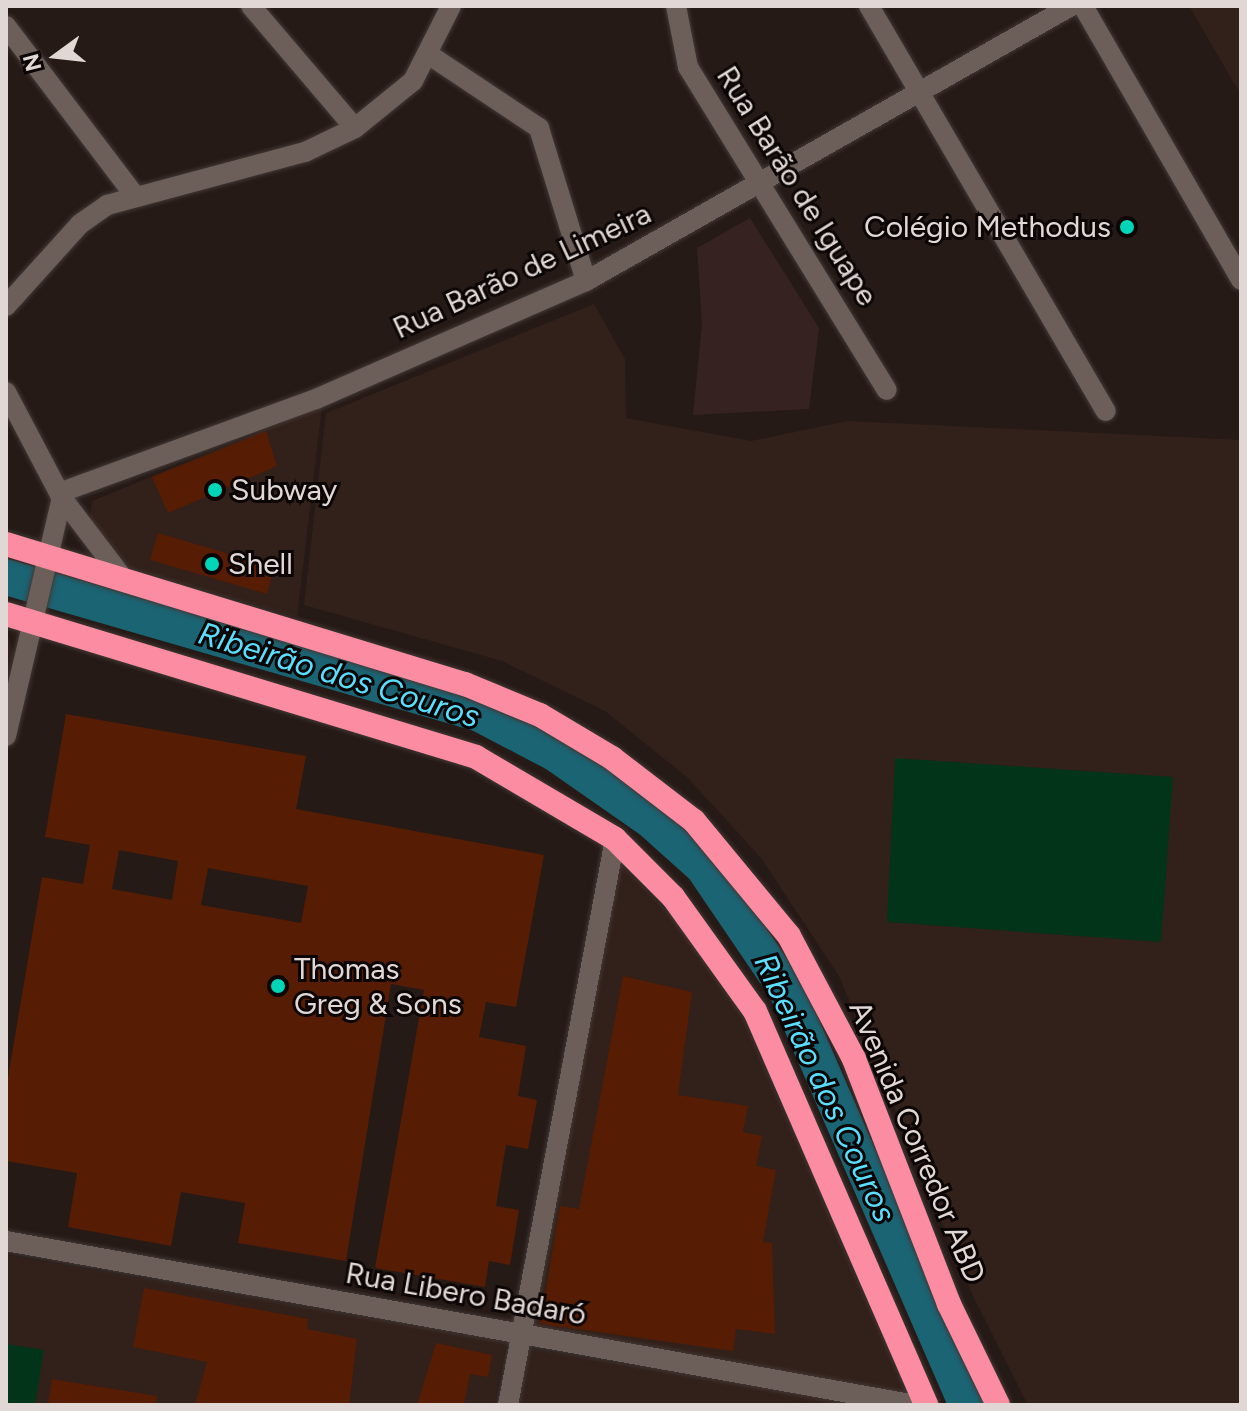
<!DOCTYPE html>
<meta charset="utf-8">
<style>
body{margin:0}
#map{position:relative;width:1247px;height:1411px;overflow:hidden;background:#261a16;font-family:Figtree,sans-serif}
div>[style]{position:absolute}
.built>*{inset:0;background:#32201a}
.education>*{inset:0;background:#352221}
.green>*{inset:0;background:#013419}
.river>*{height:36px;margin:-18px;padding:0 18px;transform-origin:18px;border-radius:18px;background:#1b6474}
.building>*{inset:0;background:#561c04}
.roads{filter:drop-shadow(0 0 2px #413835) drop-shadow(0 0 2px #413835)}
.minor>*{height:20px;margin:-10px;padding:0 10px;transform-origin:10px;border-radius:10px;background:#6c5e59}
.highway>*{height:24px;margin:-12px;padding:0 12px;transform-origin:12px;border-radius:12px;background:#fb8ca1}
.dots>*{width:22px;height:22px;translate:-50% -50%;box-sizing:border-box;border:4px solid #0b0605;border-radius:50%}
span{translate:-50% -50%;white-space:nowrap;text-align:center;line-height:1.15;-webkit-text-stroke:6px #0b0605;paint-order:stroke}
.street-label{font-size:30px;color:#e1d8d5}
.poi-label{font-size:30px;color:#e1d8d5}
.right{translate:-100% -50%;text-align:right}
.left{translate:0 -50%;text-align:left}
.water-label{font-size:32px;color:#5adefd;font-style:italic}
.frame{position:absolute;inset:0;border:8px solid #e1d8d5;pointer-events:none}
.north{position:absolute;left:16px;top:16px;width:80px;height:80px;-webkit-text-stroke:6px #0b0605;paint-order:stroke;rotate:255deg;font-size:22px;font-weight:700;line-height:32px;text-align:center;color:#e1d8d5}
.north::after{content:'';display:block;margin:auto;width:28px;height:36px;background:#e1d8d5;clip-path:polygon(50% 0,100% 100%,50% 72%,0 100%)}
</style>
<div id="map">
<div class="built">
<i style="clip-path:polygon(1189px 6px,1241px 6px,1241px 95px)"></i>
<i style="clip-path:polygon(594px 304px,625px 359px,626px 418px,751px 441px,848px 421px,1241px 440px,1241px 1405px,1028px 1405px,973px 1296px,839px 976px,761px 858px,688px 778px,605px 711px,502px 661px,304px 605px,326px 413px)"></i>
<i style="clip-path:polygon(322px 406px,297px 617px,122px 567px,90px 520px,92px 501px)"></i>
<i style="clip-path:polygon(6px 633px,15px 653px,6px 691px)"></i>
<i style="clip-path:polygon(620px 864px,673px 917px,731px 991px,907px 1394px,532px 1328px)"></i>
<i style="clip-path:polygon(6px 1255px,506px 1342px,494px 1405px,6px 1405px)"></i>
<i style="clip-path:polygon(527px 1348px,870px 1405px,518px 1405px)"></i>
</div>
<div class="education">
<i style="clip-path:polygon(750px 218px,819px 328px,809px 409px,693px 415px,702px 324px,697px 248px)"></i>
</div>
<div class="green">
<i style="clip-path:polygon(895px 758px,1173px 777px,1161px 942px,887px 922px)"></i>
<i style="clip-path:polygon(6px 1344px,44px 1350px,35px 1405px,6px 1405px)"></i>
</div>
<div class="river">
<i style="left:6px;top:577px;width:491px;rotate:16.1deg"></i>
<i style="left:478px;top:713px;width:88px;rotate:27.7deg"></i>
<i style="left:556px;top:754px;width:117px;rotate:34.9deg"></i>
<i style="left:652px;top:821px;width:69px;rotate:42deg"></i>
<i style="left:703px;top:867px;width:148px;rotate:55.8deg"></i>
<i style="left:786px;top:989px;width:454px;rotate:66.5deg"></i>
</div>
<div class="building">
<i style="clip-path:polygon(266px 431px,277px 466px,168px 513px,152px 477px)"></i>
<i style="clip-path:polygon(158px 533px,274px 567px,267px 594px,150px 560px)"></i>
<i style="clip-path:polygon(evenodd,66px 714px,306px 756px,296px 809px,544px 855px,516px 1007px,486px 1002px,479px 1037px,526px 1046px,518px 1096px,537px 1100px,528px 1149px,506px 1145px,496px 1206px,519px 1210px,510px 1265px,489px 1261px,485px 1287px,375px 1268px,424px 990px,391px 984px,346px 1261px,238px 1243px,245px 1203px,181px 1192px,171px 1246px,68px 1227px,77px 1173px,6px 1161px,6px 1089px,42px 877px,83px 884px,90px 845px,45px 837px,66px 714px,119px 850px,178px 861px,172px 900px,112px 889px,119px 850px,66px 714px,208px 868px,308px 886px,301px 923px,201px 905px,208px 868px)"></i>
<i style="clip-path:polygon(623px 976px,692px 992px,678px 1095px,748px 1106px,743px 1132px,762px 1136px,756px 1166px,776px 1170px,763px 1242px,772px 1243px,775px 1334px,736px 1329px,733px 1351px,540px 1324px,560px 1206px,579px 1209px)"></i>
<i style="clip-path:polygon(144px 1288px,308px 1319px,307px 1329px,357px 1339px,349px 1405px,195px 1405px,207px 1362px,133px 1347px)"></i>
<i style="clip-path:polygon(436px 1343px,492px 1355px,488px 1377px,470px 1374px,464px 1405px,417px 1405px)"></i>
<i style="clip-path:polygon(52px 1379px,157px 1396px,156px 1405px,48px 1405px)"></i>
</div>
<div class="roads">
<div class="minor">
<i style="left:251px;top:6px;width:160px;rotate:49.6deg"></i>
<i style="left:676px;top:6px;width:62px;rotate:78.9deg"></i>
<i style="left:688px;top:67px;width:379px;rotate:58.4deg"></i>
<i style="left:869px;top:6px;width:469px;rotate:59.7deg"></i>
<i style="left:1083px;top:6px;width:316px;rotate:60deg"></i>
<i style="left:6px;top:26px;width:213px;rotate:52.8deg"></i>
<i style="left:431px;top:56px;width:130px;rotate:33.7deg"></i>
<i style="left:539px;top:128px;width:160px;rotate:72.9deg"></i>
<i style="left:6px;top:306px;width:110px;rotate:-47.9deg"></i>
<i style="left:80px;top:224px;width:33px;rotate:-35deg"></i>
<i style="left:107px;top:205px;width:205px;rotate:-15deg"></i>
<i style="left:305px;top:152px;width:55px;rotate:-25.6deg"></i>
<i style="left:355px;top:128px;width:75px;rotate:-39deg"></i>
<i style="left:413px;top:81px;width:84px;rotate:-63.1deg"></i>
<i style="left:6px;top:392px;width:120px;rotate:62.2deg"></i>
<i style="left:62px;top:498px;width:106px;rotate:52.7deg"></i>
<i style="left:59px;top:493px;width:274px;rotate:-20.1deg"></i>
<i style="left:316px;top:399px;width:295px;rotate:-23.6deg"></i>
<i style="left:586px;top:281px;width:558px;rotate:-29.55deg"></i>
<i style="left:6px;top:736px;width:244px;rotate:-76.8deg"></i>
<i style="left:6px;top:1241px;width:925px;rotate:10.22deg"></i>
<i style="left:508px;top:1405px;width:576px;rotate:-79.29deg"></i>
</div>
<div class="highway">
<i style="left:6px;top:544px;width:480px;rotate:17deg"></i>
<i style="left:465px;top:684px;width:81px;rotate:22.5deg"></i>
<i style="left:540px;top:715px;width:84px;rotate:30.8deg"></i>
<i style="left:612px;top:758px;width:103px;rotate:37.5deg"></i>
<i style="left:694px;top:821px;width:149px;rotate:50.4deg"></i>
<i style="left:789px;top:936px;width:139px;rotate:62.1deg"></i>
<i style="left:854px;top:1059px;width:263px;rotate:68.8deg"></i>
<i style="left:949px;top:1304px;width:112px;rotate:64.1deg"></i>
<i style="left:6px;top:614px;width:491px;rotate:16.9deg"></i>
<i style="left:476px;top:757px;width:161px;rotate:30.5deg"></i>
<i style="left:615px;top:839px;width:82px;rotate:45deg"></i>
<i style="left:673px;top:897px;width:140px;rotate:54.3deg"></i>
<i style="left:755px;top:1011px;width:430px;rotate:66.5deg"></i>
</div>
</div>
<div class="dots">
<i style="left:1127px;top:227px;background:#00d5b7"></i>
<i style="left:215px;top:490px;background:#00d5b7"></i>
<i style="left:212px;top:564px;background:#00d5b7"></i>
<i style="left:278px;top:986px;background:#00d5b7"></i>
</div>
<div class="street-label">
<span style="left:797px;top:186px;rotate:58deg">Rua Barão de Iguape</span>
<span style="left:522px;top:271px;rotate:-25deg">Rua Barão de Limeira</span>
<span style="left:917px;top:1142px;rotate:67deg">Avenida Corredor ABD</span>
<span style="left:466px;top:1294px;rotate:10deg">Rua Libero Badaró</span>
</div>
<div class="poi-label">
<span class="right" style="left:1111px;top:227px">Colégio Methodus</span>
<span class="left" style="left:231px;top:490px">Subway</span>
<span class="left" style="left:228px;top:564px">Shell</span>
<span class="left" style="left:294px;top:986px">Thomas<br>Greg &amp; Sons</span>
</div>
<div class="water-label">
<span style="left:339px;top:675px;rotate:17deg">Ribeirão dos Couros</span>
<span style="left:825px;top:1088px;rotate:65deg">Ribeirão dos Couros</span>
</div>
<div class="frame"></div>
<div class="north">N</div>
</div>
